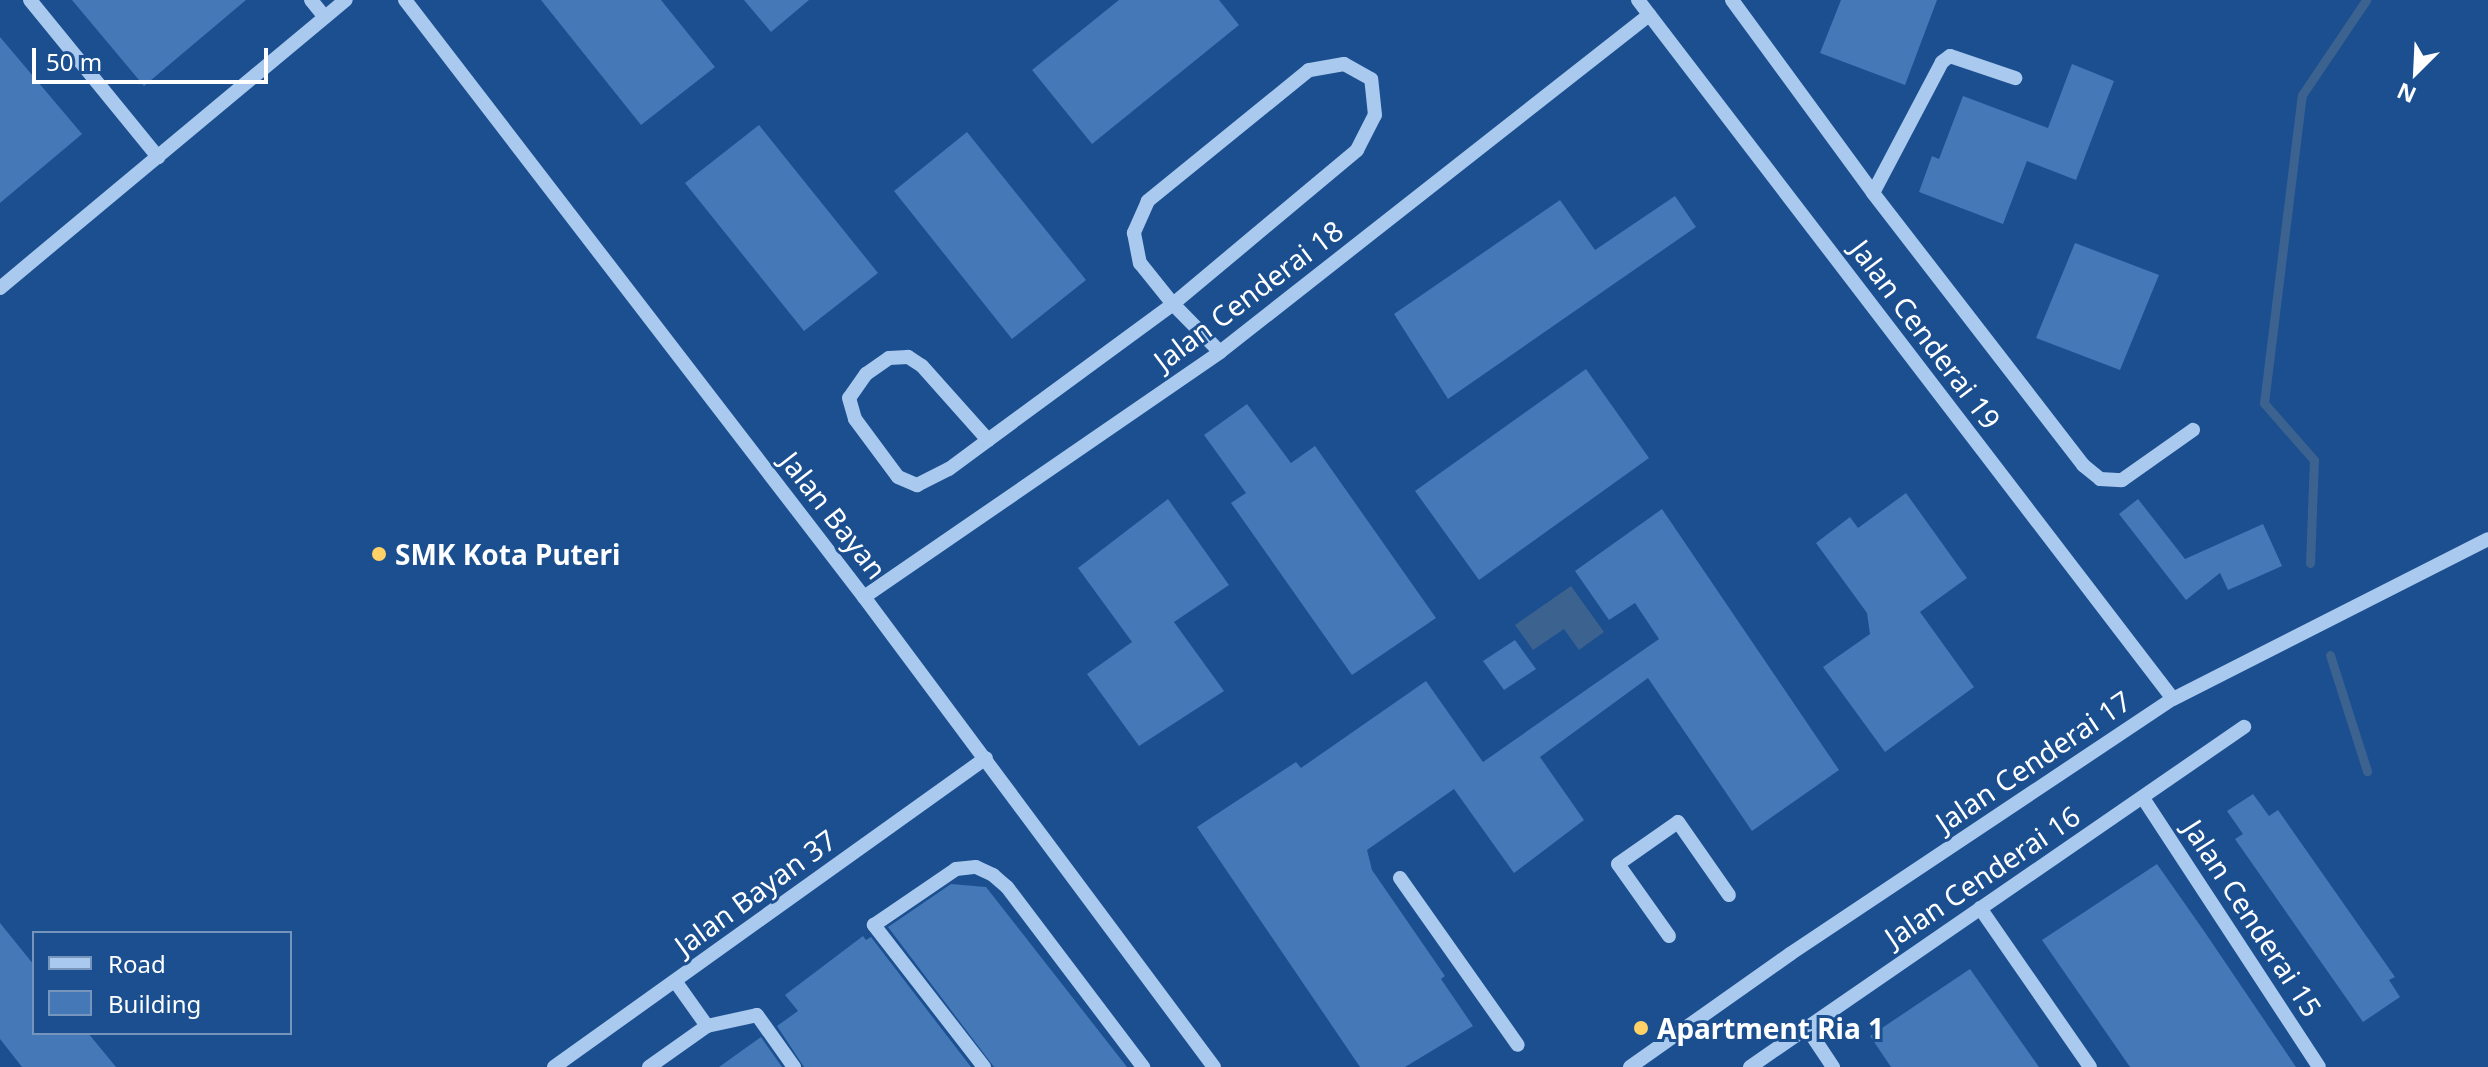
<!DOCTYPE html>
<style>
body{margin:0}
#map{position:relative;width:2488px;height:1067px;overflow:hidden;background:#1b4f8f;font-family:"Noto Sans",sans-serif}
div>[style]{position:absolute}
.water>*{inset:0;background:#3c6290}
.stream>*{height:9px;margin:-4.5px;padding:0 4.5px;transform-origin:4.5px;border-radius:4.5px;background:#3c6290}
.building>*{inset:0;background:#4478b7}
.minor>*{height:14px;margin:-7px;padding:0 7px;transform-origin:7px;border-radius:7px;background:#a9c9ee}
.dots>*{width:22px;height:22px;translate:-50% -50%;box-sizing:border-box;border:4px solid #1b4f8f;border-radius:50%}
span{translate:-50% -50%;white-space:nowrap;text-align:center;line-height:1.15;-webkit-text-stroke:6px #1b4f8f;paint-order:stroke}
.street-label{font-size:28px;color:#fff}
.poi-label{font-size:28px;color:#fff;font-weight:700}
.left{translate:0 -50%;text-align:left}
.legend{position:absolute;left:32px;top:931px;width:260px;height:104px;box-sizing:border-box;background:#1b4f8f;border:2px solid #7695bc;margin:0;padding:10px 14px;list-style:none;font-size:24px;color:#fff}
.legend li{display:flex;align-items:center;gap:16px;height:40px}
.legend b{width:40px;border:2px solid #7695bc}
.north{position:absolute;left:2376px;top:32px;width:80px;height:80px;-webkit-text-stroke:6px #1b4f8f;paint-order:stroke;rotate:204deg;font-size:22px;font-weight:700;line-height:32px;text-align:center;color:#fff}
.north::after{content:'';display:block;margin:auto;width:28px;height:36px;background:#fff;clip-path:polygon(50% 0,100% 100%,50% 72%,0 100%)}
.scale{position:absolute;left:32px;top:48px;width:236px;height:36px;box-sizing:border-box;border:4px solid #fff;border-top:0;padding-left:10px;font-size:24px;line-height:28px;white-space:nowrap;color:#fff;-webkit-text-stroke:6px #1b4f8f;paint-order:stroke}
</style>
<div id="map">
<div class="water">
<i style="clip-path:polygon(1571px 586px,1604px 632px,1579px 650px,1564px 629px,1533px 650px,1515px 625px)"></i>
</div>
<div class="stream">
<i style="left:2310px;top:563px;width:103px;rotate:-87.8deg"></i>
<i style="left:2314px;top:460px;width:76px;rotate:-131.3deg"></i>
<i style="left:2264px;top:403px;width:310px;rotate:-83deg"></i>
<i style="left:2302px;top:95px;width:115px;rotate:-56deg"></i>
<i style="left:2330px;top:655px;width:122px;rotate:72.3deg"></i>
</div>
<div class="building">
<i style="clip-path:polygon(72px 0,246px 0,144px 86px)"></i>
<i style="clip-path:polygon(541px 0,661px 0,715px 67px,641px 125px)"></i>
<i style="clip-path:polygon(744px 0,809px 0,771px 32px)"></i>
<i style="clip-path:polygon(1119px 0,1219px 0,1239px 25px,1092px 144px,1032px 70px)"></i>
<i style="clip-path:polygon(1841px 0,1937px 0,1905px 85px,1820px 53px)"></i>
<i style="clip-path:polygon(0 37px,82px 134px,0 203px)"></i>
<i style="clip-path:polygon(2072px 64px,2114px 81px,2076px 180px,2027px 161px,2003px 224px,1919px 192px,1932px 156px,1939px 159px,1963px 96px,2048px 128px)"></i>
<i style="clip-path:polygon(759px 125px,878px 273px,804px 331px,685px 183px)"></i>
<i style="clip-path:polygon(967px 132px,1086px 280px,1012px 339px,894px 191px)"></i>
<i style="clip-path:polygon(1675px 196px,1696px 227px,1448px 399px,1394px 314px,1560px 200px,1595px 250px)"></i>
<i style="clip-path:polygon(2075px 243px,2159px 275px,2120px 370px,2036px 338px)"></i>
<i style="clip-path:polygon(1586px 369px,1649px 458px,1479px 580px,1415px 491px)"></i>
<i style="clip-path:polygon(1247px 404px,1291px 463px,1315px 446px,1436px 618px,1352px 675px,1231px 503px,1246px 493px,1204px 435px)"></i>
<i style="clip-path:polygon(1906px 493px,1967px 578px,1920px 612px,1974px 687px,1885px 752px,1823px 667px,1870px 634px,1867px 613px,1816px 543px,1850px 517px,1858px 528px)"></i>
<i style="clip-path:polygon(1168px 499px,1229px 585px,1174px 622px,1224px 691px,1139px 746px,1087px 674px,1132px 642px,1078px 568px)"></i>
<i style="clip-path:polygon(2138px 499px,2185px 559px,2263px 524px,2282px 566px,2228px 590px,2220px 573px,2186px 600px,2119px 514px)"></i>
<i style="clip-path:polygon(1662px 509px,1839px 770px,1752px 831px,1648px 678px,1540px 757px,1584px 820px,1514px 873px,1454px 789px,1367px 850px,1372px 870px,1445px 976px,1441px 979px,1473px 1026px,1405px 1067px,1360px 1067px,1197px 827px,1296px 762px,1301px 768px,1426px 681px,1483px 762px,1659px 639px,1635px 603px,1609px 620px,1575px 571px)"></i>
<i style="clip-path:polygon(1515px 640px,1536px 669px,1504px 690px,1483px 661px)"></i>
<i style="clip-path:polygon(2253px 794px,2269px 816px,2278px 810px,2395px 977px,2389px 980px,2400px 997px,2363px 1022px,2235px 839px,2243px 834px,2227px 811px)"></i>
<i style="clip-path:polygon(2157px 864px,2204px 931px,2296px 1067px,2130px 1067px,2042px 940px)"></i>
<i style="clip-path:polygon(951px 884px,986px 887px,1127px 1067px,994px 1067px,888px 927px)"></i>
<i style="clip-path:polygon(0 923px,34px 965px,34px 1033px,88px 1033px,116px 1067px,22px 1067px,0 1039px)"></i>
<i style="clip-path:polygon(863px 936px,866px 940px,871px 937px,971px 1067px,804px 1067px,777px 1026px,798px 1011px,785px 995px)"></i>
<i style="clip-path:polygon(1970px 969px,2039px 1067px,1891px 1067px,1870px 1036px)"></i>
<i style="clip-path:polygon(761px 1037px,782px 1067px,719px 1067px)"></i>
</div>
<div class="minor">
<i style="left:30px;top:0;width:203px;rotate:50.8deg"></i>
<i style="left:311px;top:0;width:22px;rotate:51deg"></i>
<i style="left:405px;top:0;width:753px;rotate:52.45deg"></i>
<i style="left:864px;top:597px;width:586px;rotate:53.33deg"></i>
<i style="left:1638px;top:0;width:880px;rotate:52.57deg"></i>
<i style="left:1732px;top:0;width:239px;rotate:53.8deg"></i>
<i style="left:1873px;top:193px;width:344px;rotate:52.3deg"></i>
<i style="left:2083px;top:465px;width:22px;rotate:39deg"></i>
<i style="left:2100px;top:479px;width:22px;rotate:3deg"></i>
<i style="left:2122px;top:480px;width:87px;rotate:-35.2deg"></i>
<i style="left:1873px;top:193px;width:148px;rotate:-62.2deg"></i>
<i style="left:1942px;top:62px;width:10px;rotate:-37deg"></i>
<i style="left:1950px;top:56px;width:69px;rotate:18.7deg"></i>
<i style="left:0;top:288px;width:450px;rotate:-39.8deg"></i>
<i style="left:988px;top:440px;width:99px;rotate:-131.7deg"></i>
<i style="left:922px;top:366px;width:17px;rotate:-147deg"></i>
<i style="left:908px;top:357px;width:19px;rotate:177deg"></i>
<i style="left:889px;top:358px;width:28px;rotate:145deg"></i>
<i style="left:866px;top:374px;width:29px;rotate:125deg"></i>
<i style="left:849px;top:398px;width:22px;rotate:74deg"></i>
<i style="left:855px;top:419px;width:72px;rotate:53.4deg"></i>
<i style="left:898px;top:477px;width:21px;rotate:23deg"></i>
<i style="left:917px;top:485px;width:36px;rotate:-27deg"></i>
<i style="left:949px;top:469px;width:49px;rotate:-36.6deg"></i>
<i style="left:988px;top:440px;width:230px;rotate:-36.3deg"></i>
<i style="left:1173px;top:304px;width:240px;rotate:-39.9deg"></i>
<i style="left:1357px;top:150px;width:39px;rotate:-63deg"></i>
<i style="left:1375px;top:115px;width:36px;rotate:-96deg"></i>
<i style="left:1371px;top:79px;width:31px;rotate:-151deg"></i>
<i style="left:1344px;top:64px;width:36px;rotate:170deg"></i>
<i style="left:1309px;top:70px;width:208px;rotate:140.9deg"></i>
<i style="left:1148px;top:201px;width:35px;rotate:114deg"></i>
<i style="left:1134px;top:233px;width:31px;rotate:79deg"></i>
<i style="left:1140px;top:263px;width:53px;rotate:51.2deg"></i>
<i style="left:1173px;top:304px;width:67px;rotate:45.6deg"></i>
<i style="left:864px;top:597px;width:432px;rotate:-34.5deg"></i>
<i style="left:1220px;top:352px;width:546px;rotate:-38.15deg"></i>
<i style="left:2143px;top:798px;width:321px;rotate:56.8deg"></i>
<i style="left:1400px;top:878px;width:204px;rotate:54.8deg"></i>
<i style="left:1980px;top:908px;width:193px;rotate:55.3deg"></i>
<i style="left:1669px;top:936px;width:88px;rotate:-125.3deg"></i>
<i style="left:1618px;top:864px;width:73px;rotate:-35deg"></i>
<i style="left:1678px;top:822px;width:89px;rotate:55.1deg"></i>
<i style="left:707px;top:1026px;width:51px;rotate:-12.4deg"></i>
<i style="left:757px;top:1015px;width:64px;rotate:54.6deg"></i>
<i style="left:1807px;top:1028px;width:47px;rotate:56.3deg"></i>
<i style="left:554px;top:1067px;width:531px;rotate:-35.58deg"></i>
<i style="left:649px;top:1067px;width:71px;rotate:-35.3deg"></i>
<i style="left:707px;top:1026px;width:55px;rotate:-125.4deg"></i>
<i style="left:984px;top:1067px;width:180px;rotate:-127.8deg"></i>
<i style="left:874px;top:925px;width:99px;rotate:-34.3deg"></i>
<i style="left:956px;top:869px;width:20px;rotate:-6deg"></i>
<i style="left:976px;top:867px;width:19px;rotate:25deg"></i>
<i style="left:993px;top:875px;width:18px;rotate:41deg"></i>
<i style="left:1007px;top:887px;width:226px;rotate:52.9deg"></i>
<i style="left:1630px;top:1067px;width:196px;rotate:-35.2deg"></i>
<i style="left:1790px;top:954px;width:460px;rotate:-33.7deg"></i>
<i style="left:2173px;top:699px;width:353px;rotate:-26.9deg"></i>
<i style="left:1750px;top:1067px;width:600px;rotate:-34.54deg"></i>
</div>
<div class="dots">
<i style="left:379px;top:554px;background:#ffd166"></i>
<i style="left:1641px;top:1028px;background:#ffd166"></i>
</div>
<div class="street-label">
<span style="left:1248px;top:295px;rotate:-37deg">Jalan Cenderai 18</span>
<span style="left:1926px;top:334px;rotate:53deg">Jalan Cenderai 19</span>
<span style="left:834px;top:515px;rotate:52deg">Jalan Bayan</span>
<span style="left:2033px;top:761px;rotate:-34deg">Jalan Cenderai 17</span>
<span style="left:1982px;top:876px;rotate:-34deg">Jalan Cenderai 16</span>
<span style="left:755px;top:892px;rotate:-36deg">Jalan Bayan 37</span>
<span style="left:2253px;top:918px;rotate:57deg">Jalan Cenderai 15</span>
</div>
<div class="poi-label">
<span class="left" style="left:395px;top:554px">SMK Kota Puteri</span>
<span class="left" style="left:1657px;top:1028px">Apartment Ria 1</span>
</div>
<ul class="legend">
<li><b style="height:10px;background:#a9c9ee"></b>Road</li>
<li><b style="height:22px;background:#4478b7"></b>Building</li>
</ul>
<div class="north">N</div>
<div class="scale">50 m</div>
</div>
